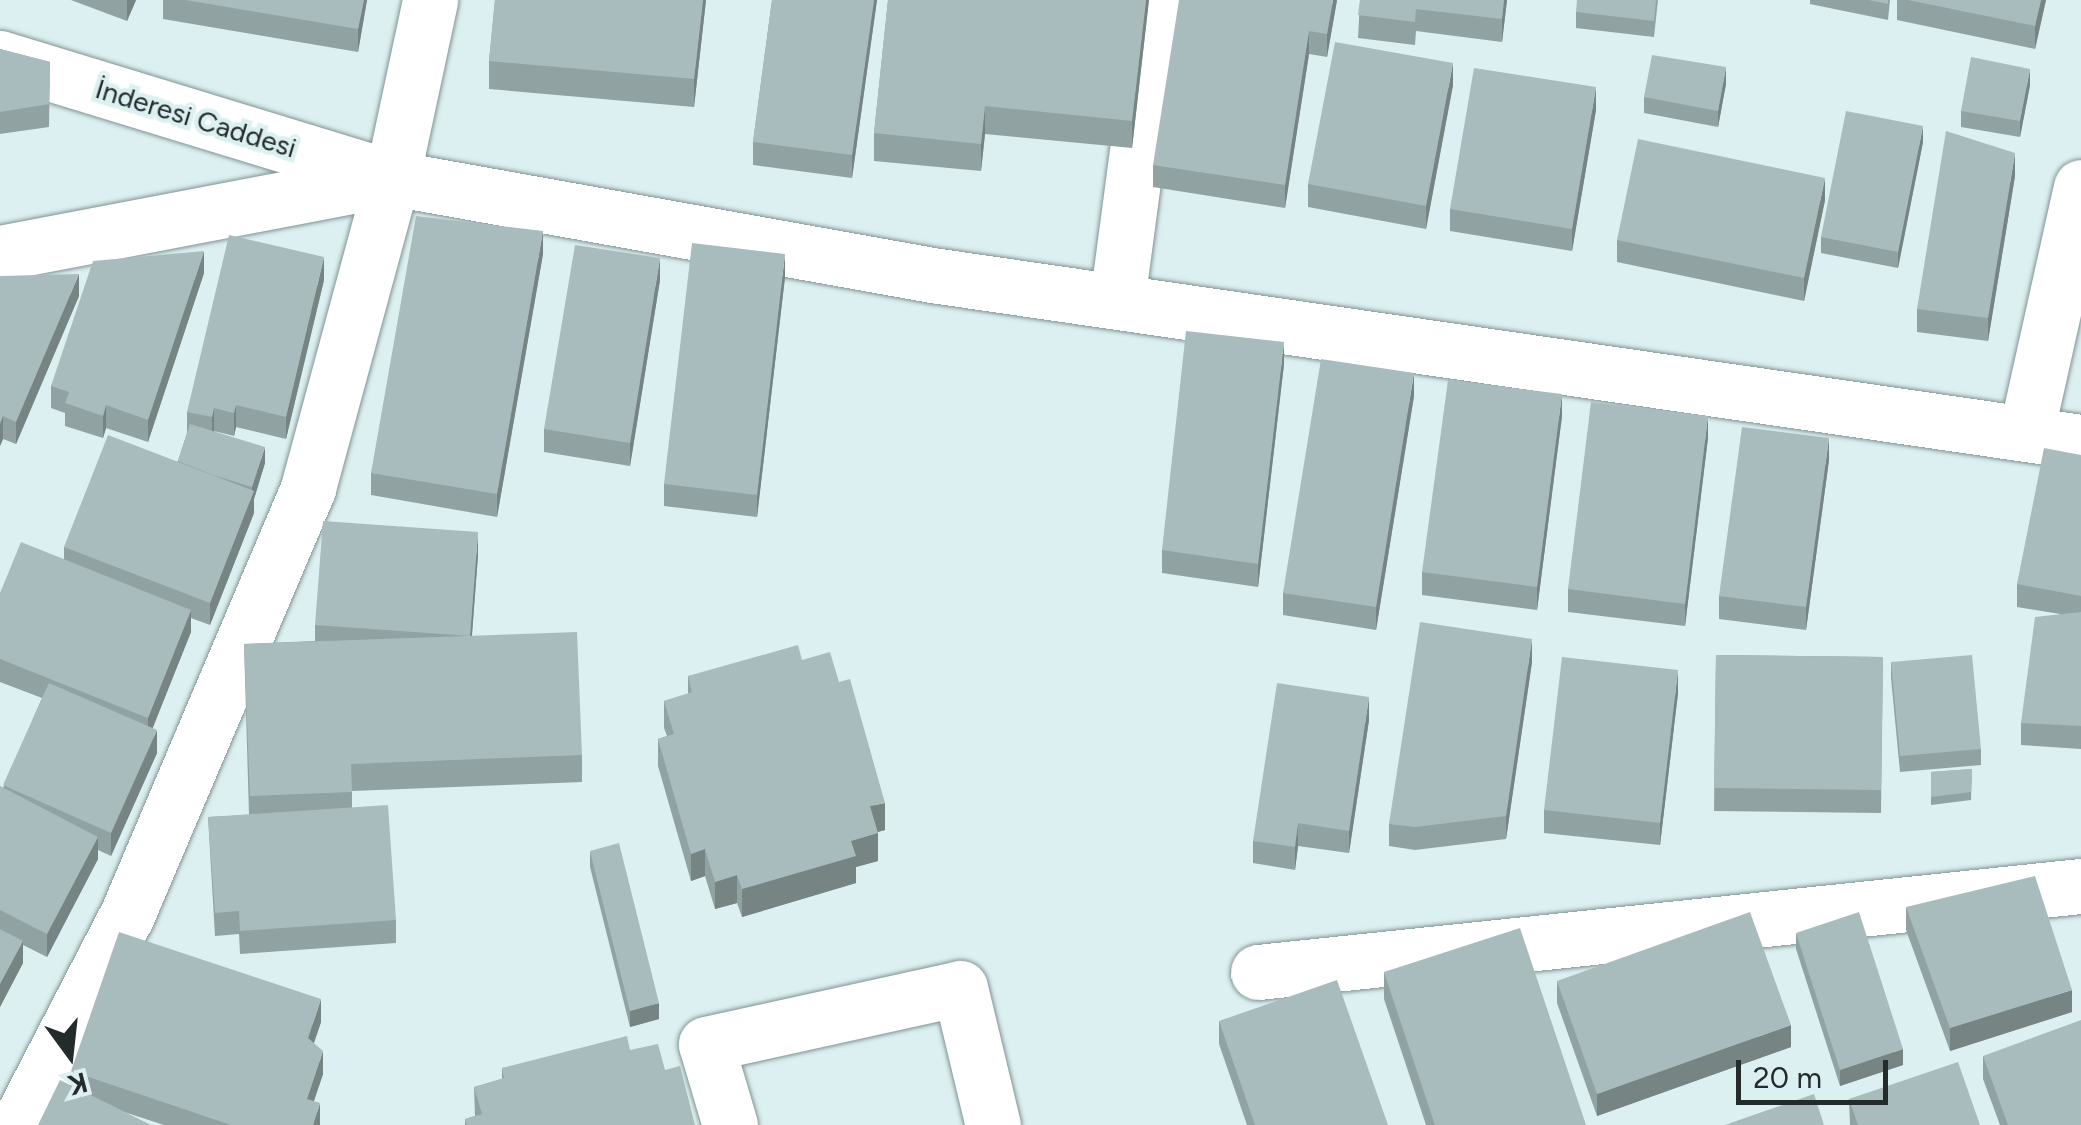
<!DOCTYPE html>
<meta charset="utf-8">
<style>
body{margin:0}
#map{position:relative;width:2081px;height:1125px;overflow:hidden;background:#dcf0f1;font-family:Figtree,sans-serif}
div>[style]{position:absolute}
.roads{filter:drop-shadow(0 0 2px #819394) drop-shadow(0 0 2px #819394)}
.minor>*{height:55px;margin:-27.5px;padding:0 27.5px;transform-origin:27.5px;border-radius:27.5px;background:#fff}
.major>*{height:55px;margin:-27.5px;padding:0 27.5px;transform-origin:27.5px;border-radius:27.5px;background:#fff}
.wall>*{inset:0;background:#91a2a3}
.shaded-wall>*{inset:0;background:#768484}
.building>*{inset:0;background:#a9bcbd}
span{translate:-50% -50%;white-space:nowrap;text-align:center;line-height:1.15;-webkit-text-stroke:9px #dcf0f1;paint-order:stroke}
.street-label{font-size:28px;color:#232b2b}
.north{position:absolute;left:20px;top:1005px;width:100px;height:100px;-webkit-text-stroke:8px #dcf0f1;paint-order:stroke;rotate:165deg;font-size:28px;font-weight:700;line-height:40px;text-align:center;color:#232b2b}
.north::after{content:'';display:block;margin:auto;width:35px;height:45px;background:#232b2b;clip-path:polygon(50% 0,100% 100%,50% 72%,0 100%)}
.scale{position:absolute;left:1736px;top:1060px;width:152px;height:45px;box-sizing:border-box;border:5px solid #232b2b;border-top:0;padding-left:12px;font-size:30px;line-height:35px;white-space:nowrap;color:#232b2b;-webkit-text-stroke:8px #dcf0f1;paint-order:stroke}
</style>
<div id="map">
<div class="roads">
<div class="minor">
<i style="left:1117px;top:301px;width:304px;rotate:-82.4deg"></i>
<i style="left:2026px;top:433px;width:252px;rotate:-77.4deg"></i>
<i style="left:1258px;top:972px;width:827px;rotate:-5.97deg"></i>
<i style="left:18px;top:1125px;width:237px;rotate:-62.6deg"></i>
<i style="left:127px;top:915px;width:464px;rotate:-67deg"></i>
<i style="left:308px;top:488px;width:321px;rotate:-74.8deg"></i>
<i style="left:392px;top:178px;width:182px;rotate:-77.9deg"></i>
<i style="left:730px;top:1125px;width:84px;rotate:-106.5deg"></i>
<i style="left:706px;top:1044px;width:260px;rotate:-12.4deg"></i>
<i style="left:960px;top:988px;width:141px;rotate:76.5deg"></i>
</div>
<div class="major">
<i style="left:0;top:58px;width:403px;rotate:17deg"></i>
<i style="left:0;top:253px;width:399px;rotate:-10.8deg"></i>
<i style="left:392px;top:178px;width:549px;rotate:10.18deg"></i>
<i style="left:932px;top:275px;width:1161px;rotate:8.27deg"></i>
</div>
</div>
<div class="wall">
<i style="clip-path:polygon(71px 0,136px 0,127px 21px)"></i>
<i style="clip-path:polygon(163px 0,367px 0,358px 52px,163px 19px)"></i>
<i style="clip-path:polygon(495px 0,706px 0,694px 107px,489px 89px,489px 61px)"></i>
<i style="clip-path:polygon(772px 0,877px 0,852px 178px,753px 165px,753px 142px)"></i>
<i style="clip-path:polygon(888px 0,1149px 0,1132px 148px,985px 134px,981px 171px,874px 161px,874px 133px)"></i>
<i style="clip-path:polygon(1337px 0,1327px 57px,1309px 54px,1285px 208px,1153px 187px,1153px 165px)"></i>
<i style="clip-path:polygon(1360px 0,1507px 0,1502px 42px,1416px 31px,1415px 45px,1358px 38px)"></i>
<i style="clip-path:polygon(1658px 0,1654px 37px,1576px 28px,1576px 12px)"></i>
<i style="clip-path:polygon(1810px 0,1890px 0,1888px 20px,1810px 4px)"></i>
<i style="clip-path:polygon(1897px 0,2046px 0,2035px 49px,1897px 20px)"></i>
<i style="clip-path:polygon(0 49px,50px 62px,49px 127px,0 134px)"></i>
<i style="clip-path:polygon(1726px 84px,1718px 127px,1644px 113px,1644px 97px)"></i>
<i style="clip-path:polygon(1453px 85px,1426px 229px,1308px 207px,1308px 184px)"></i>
<i style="clip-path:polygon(2030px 85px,2020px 137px,1961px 127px,1961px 111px)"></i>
<i style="clip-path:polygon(1596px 110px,1572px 251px,1450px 231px,1450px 209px)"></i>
<i style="clip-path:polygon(1923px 142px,1898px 268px,1821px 253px,1821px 237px)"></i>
<i style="clip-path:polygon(2015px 176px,1988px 341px,1917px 332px,1917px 309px)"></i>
<i style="clip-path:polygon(1825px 200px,1804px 301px,1617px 262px,1617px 240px)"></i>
<i style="clip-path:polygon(543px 254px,497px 517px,371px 495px,371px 473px)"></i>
<i style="clip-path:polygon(204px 273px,148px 442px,106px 428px,103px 438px,65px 426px,65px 413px,51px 408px,51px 386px)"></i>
<i style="clip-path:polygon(0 276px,79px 296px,16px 444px,3px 439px,0 446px)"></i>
<i style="clip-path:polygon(785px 277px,757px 517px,664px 506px,664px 484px)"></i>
<i style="clip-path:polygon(324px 280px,286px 439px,236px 427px,234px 436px,214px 431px,265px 463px,254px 499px,254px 513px,210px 625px,191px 618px,191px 632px,152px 728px,157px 753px,111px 856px,98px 850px,98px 859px,47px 957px,23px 945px,23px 963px,0 1007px,0 786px,3px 788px,42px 698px,0 682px,0 593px,64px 559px,64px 547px,178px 461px,187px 433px,187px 412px)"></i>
<i style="clip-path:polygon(660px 280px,630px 466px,544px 452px,544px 429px)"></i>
<i style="clip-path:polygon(1284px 364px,1258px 587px,1162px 573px,1162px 550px)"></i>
<i style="clip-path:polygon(1414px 396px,1376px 630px,1283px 615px,1283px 593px)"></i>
<i style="clip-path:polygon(1562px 416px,1537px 610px,1422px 595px,1422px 572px)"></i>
<i style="clip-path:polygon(1708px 438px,1685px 626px,1568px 612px,1568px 589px)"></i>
<i style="clip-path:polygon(2081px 455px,2081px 749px,2021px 745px,2021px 723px,2060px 614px,2017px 607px,2017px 584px)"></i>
<i style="clip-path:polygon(1829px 460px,1806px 630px,1719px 619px,1719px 596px)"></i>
<i style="clip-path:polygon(478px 555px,472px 636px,582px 755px,582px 782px,352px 791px,352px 808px,396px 920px,396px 943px,240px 954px,239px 934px,215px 936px,208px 817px,249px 815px,244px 644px,315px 641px,315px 625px)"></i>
<i style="clip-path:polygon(1716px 655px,1883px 657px,1881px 813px,1714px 811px)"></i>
<i style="clip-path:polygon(802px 660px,885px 830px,878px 832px,878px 861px,856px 867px,856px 883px,742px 917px,737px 903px,715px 909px,705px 876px,691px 881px,658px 766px,658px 739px,667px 736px,664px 728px,664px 701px,688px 694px,688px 676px)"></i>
<i style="clip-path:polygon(1532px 662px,1506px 839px,1415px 850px,1389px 846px,1389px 824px)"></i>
<i style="clip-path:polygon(1891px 662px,1981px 749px,1981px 765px,1900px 772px,1891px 678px)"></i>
<i style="clip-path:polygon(1678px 693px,1660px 845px,1544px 833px,1544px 810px)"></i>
<i style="clip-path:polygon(1369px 720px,1349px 853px,1298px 846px,1295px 870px,1253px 863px,1253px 841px)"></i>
<i style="clip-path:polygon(1972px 769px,1971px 800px,1931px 805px,1931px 772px)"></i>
<i style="clip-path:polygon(590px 851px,659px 1019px,630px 1027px,590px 867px)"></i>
<i style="clip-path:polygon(1906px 907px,2072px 1012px,1950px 1051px,1906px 930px)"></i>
<i style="clip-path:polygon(1796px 933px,1903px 1065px,1840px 1086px,1796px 949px)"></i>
<i style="clip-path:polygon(1384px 972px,1586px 1125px,1426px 1125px,1384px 999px)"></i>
<i style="clip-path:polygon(1557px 981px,1791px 1047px,1597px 1116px,1557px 1003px)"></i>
<i style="clip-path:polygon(1219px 1021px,1388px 1125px,1247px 1125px,1219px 1044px)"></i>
<i style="clip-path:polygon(321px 1022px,314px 1043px,323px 1074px,314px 1101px,320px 1125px,164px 1125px,124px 1112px,71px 1086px,71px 1071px)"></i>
<i style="clip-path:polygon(630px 1050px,665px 1070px,695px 1125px,465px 1125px,465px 1119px,475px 1116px,474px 1087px,502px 1079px,502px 1068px)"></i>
<i style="clip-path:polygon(1983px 1056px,2081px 1125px,2000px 1125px,1983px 1079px)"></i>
<i style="clip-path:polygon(1849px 1099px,1980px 1125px,1850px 1125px)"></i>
</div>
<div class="shaded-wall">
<i style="clip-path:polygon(127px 0,136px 0,127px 21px)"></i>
<i style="clip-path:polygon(364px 0,367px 0,358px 52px,358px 29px)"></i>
<i style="clip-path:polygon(703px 0,706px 0,694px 107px,694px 79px)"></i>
<i style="clip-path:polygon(874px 0,877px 0,852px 178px,852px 155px)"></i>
<i style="clip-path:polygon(1146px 0,1149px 0,1132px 148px,1132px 121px)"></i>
<i style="clip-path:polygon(1333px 0,1337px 0,1327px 57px,1327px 34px)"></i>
<i style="clip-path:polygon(1504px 0,1507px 0,1502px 42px,1502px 19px)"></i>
<i style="clip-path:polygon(2041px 0,2046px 0,2035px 49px,2035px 26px)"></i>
<i style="clip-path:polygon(1309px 31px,1309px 54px,1285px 208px,1285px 185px)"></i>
<i style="clip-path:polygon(1453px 63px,1453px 85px,1426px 229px,1426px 206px)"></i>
<i style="clip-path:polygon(1726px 67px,1726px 84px,1718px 127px,1718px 111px)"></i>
<i style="clip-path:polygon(2030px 69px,2030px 85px,2020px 137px,2020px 121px)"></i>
<i style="clip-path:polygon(1596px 87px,1596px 110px,1572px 251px,1572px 229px)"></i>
<i style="clip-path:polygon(985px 106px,985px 134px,981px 171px,981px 144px)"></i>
<i style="clip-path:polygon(1923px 126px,1923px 142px,1898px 268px,1898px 252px)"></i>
<i style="clip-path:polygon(2015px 153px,2015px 176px,1988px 341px,1988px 318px)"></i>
<i style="clip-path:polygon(1825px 178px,1825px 200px,1804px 301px,1804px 278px)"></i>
<i style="clip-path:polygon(543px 231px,543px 254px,497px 517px,497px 494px)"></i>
<i style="clip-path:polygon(204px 251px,204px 273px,148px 442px,148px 420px)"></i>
<i style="clip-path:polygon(785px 254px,785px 277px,757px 517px,757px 495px)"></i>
<i style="clip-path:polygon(324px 257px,324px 280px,286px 439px,286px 417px)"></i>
<i style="clip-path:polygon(660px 258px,660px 280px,630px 466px,630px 443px)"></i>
<i style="clip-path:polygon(79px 274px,79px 296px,16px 444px,16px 422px)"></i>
<i style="clip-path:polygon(1284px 342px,1284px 364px,1258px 587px,1258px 564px)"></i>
<i style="clip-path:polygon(1414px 373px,1414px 396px,1376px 630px,1376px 607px)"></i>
<i style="clip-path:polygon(1562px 394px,1562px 416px,1537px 610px,1537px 587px)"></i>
<i style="clip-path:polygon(106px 405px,106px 428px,103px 438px,103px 416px)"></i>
<i style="clip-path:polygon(236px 405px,236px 427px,234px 436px,234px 413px)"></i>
<i style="clip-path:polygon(214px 408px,214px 431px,212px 440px,212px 417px)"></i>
<i style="clip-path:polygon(3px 416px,3px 439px,0 446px,0 424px)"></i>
<i style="clip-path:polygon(1708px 416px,1708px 438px,1685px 626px,1685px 604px)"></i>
<i style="clip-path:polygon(1829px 438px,1829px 460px,1806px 630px,1806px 607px)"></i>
<i style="clip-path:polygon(265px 447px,265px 463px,254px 499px,254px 513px,210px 625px,210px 603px,252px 494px,252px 487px)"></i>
<i style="clip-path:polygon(478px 532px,478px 555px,470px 659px,470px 637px)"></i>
<i style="clip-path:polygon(191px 610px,191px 632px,148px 740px,148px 718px)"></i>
<i style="clip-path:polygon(1532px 639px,1532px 662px,1506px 839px,1506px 816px)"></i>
<i style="clip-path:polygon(1678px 670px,1678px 693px,1660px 845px,1660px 823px)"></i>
<i style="clip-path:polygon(1369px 697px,1369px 720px,1349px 853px,1349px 831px)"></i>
<i style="clip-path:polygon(157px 730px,157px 753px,111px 856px,111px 833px)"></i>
<i style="clip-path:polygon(885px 803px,885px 830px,870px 834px,870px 806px)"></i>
<i style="clip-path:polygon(1298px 823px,1298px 846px,1295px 870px,1295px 847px)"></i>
<i style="clip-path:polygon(878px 833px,878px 861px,856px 867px,856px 883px,742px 917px,742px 889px,851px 841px)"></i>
<i style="clip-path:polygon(98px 837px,98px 859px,47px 957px,47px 934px)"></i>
<i style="clip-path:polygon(705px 849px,705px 876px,691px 881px,691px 854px)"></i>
<i style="clip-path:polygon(737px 875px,737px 903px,715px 909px,715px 882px)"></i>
<i style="clip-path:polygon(23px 941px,23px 963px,0 1007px,0 984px)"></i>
<i style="clip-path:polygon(2072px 990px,2072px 1012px,1950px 1051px,1950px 1028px)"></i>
<i style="clip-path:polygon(321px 999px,321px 1022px,308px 1060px,308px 1038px)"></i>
<i style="clip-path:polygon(659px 1003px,659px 1019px,630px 1027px,630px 1011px)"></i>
<i style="clip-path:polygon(1791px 1025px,1791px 1047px,1597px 1116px,1597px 1094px)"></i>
<i style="clip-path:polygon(1903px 1049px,1903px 1065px,1840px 1086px,1840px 1070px)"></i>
<i style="clip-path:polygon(323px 1051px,323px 1074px,307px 1121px,307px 1099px)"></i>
<i style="clip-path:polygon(320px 1103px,320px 1125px,313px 1125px)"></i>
</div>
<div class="building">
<i style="clip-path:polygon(185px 0,364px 0,358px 29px)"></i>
<i style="clip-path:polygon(495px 0,703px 0,694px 79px,489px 61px)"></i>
<i style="clip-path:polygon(772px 0,874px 0,852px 155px,753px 142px)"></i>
<i style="clip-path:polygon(888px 0,1146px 0,1132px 121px,985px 106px,981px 144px,874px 133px)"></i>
<i style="clip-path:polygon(1179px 0,1333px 0,1327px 34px,1309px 31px,1285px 185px,1153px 165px)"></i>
<i style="clip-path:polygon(1360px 0,1504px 0,1502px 19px,1416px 9px,1415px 22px,1358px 15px)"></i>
<i style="clip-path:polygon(1577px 0,1656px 0,1654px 21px,1576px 12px)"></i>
<i style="clip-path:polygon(1869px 0,1888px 0,1888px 4px)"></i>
<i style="clip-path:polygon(1908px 0,2041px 0,2035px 26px)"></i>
<i style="clip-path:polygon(1335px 42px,1453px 63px,1426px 206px,1308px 184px)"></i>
<i style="clip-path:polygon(0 49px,50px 62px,49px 104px,0 112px)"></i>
<i style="clip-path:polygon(1652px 55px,1726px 67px,1718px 111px,1644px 97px)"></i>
<i style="clip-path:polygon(1971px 57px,2030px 69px,2020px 121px,1961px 111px)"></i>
<i style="clip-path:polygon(1474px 68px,1596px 87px,1572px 229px,1450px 209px)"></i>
<i style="clip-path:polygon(1846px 111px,1923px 126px,1898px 252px,1821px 237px)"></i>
<i style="clip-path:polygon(1946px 131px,2015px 153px,1988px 318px,1917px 309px)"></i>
<i style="clip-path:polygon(1638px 139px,1825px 178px,1804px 278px,1617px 240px)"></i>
<i style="clip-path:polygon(416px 216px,543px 231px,497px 494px,371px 473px)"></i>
<i style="clip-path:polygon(229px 235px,324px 257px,286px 417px,236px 405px,234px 413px,214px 408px,212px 417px,187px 412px)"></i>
<i style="clip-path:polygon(692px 243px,785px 254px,757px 495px,664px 484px)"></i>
<i style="clip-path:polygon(575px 245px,660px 258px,630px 443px,544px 429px)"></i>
<i style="clip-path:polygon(204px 251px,148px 420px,106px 405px,103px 416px,65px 403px,69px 392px,51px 386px,93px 261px)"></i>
<i style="clip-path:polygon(79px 274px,16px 422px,3px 416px,0 424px,0 276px)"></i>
<i style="clip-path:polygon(1186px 331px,1284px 342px,1258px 564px,1162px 550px)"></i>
<i style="clip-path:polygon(1321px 359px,1414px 373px,1376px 607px,1283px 593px)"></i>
<i style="clip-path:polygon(1448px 380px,1562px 394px,1537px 587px,1422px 572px)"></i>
<i style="clip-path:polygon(1591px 402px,1708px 416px,1685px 604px,1568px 589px)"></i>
<i style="clip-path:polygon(190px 424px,265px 447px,252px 487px,213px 475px,178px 461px)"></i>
<i style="clip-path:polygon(1742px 427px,1829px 438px,1806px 607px,1719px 596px)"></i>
<i style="clip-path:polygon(108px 435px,254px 491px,210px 603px,64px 547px)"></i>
<i style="clip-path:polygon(2044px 448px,2081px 455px,2081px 596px,2017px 584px)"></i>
<i style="clip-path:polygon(323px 521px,478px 532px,470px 636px,315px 625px)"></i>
<i style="clip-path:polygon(21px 542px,191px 610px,148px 718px,0 659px,0 593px)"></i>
<i style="clip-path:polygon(2081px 612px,2081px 726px,2021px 723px,2035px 617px)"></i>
<i style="clip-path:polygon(1420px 622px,1532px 639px,1506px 816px,1415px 827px,1389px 824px)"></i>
<i style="clip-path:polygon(577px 632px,582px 755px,351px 764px,352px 792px,250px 796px,244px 644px)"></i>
<i style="clip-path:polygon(798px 645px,802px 660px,830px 652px,839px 682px,850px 679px,885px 803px,870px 806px,878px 833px,851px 841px,856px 856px,742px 889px,737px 875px,715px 882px,705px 849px,691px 854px,658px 739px,674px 734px,664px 701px,692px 692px,688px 676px)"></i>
<i style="clip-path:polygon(1716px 655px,1883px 657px,1881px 790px,1714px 788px)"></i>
<i style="clip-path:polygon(1972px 655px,1981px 749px,1900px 756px,1891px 662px)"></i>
<i style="clip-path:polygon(1562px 657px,1678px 670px,1660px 823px,1544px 810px)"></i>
<i style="clip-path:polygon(49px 683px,157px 730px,111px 833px,3px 785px)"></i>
<i style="clip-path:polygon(1277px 683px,1369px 697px,1349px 831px,1298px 823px,1295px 847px,1253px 841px)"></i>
<i style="clip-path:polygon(1972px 769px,1971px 792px,1931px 797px,1931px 772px)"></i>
<i style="clip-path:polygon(0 786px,98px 837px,47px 934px,0 910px)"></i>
<i style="clip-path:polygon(388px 805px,396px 920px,240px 931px,239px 911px,215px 913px,208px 817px)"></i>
<i style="clip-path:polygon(619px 843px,659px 1003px,630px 1011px,590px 851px)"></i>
<i style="clip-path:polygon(2035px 876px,2072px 990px,1950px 1028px,1906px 907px)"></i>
<i style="clip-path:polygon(1750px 912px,1791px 1025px,1597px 1094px,1557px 981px)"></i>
<i style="clip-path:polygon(1859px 912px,1903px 1049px,1840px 1070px,1796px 933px)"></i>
<i style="clip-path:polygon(1520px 928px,1586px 1125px,1435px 1125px,1384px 972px)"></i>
<i style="clip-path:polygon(0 929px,23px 941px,0 984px)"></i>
<i style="clip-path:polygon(119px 932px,321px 999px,308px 1038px,323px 1051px,307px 1099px,320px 1103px,313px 1125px,231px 1125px,71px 1071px)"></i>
<i style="clip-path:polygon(1337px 980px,1388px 1125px,1255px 1125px,1219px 1021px)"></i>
<i style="clip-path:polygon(2081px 1020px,2081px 1125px,2008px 1125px,1983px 1056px)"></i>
<i style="clip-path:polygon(627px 1036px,630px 1050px,658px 1044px,665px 1070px,680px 1066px,695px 1125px,467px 1125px,465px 1119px,482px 1114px,474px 1087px,504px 1078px,502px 1068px)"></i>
<i style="clip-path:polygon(1958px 1062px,1980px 1125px,1858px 1125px,1849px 1099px)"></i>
<i style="clip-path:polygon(60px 1080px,151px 1125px,38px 1125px)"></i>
<i style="clip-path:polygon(1814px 1094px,1824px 1125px,1725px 1125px)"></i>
</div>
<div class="street-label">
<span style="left:196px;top:118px;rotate:17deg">İnderesi Caddesi</span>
</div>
<div class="north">K</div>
<div class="scale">20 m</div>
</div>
